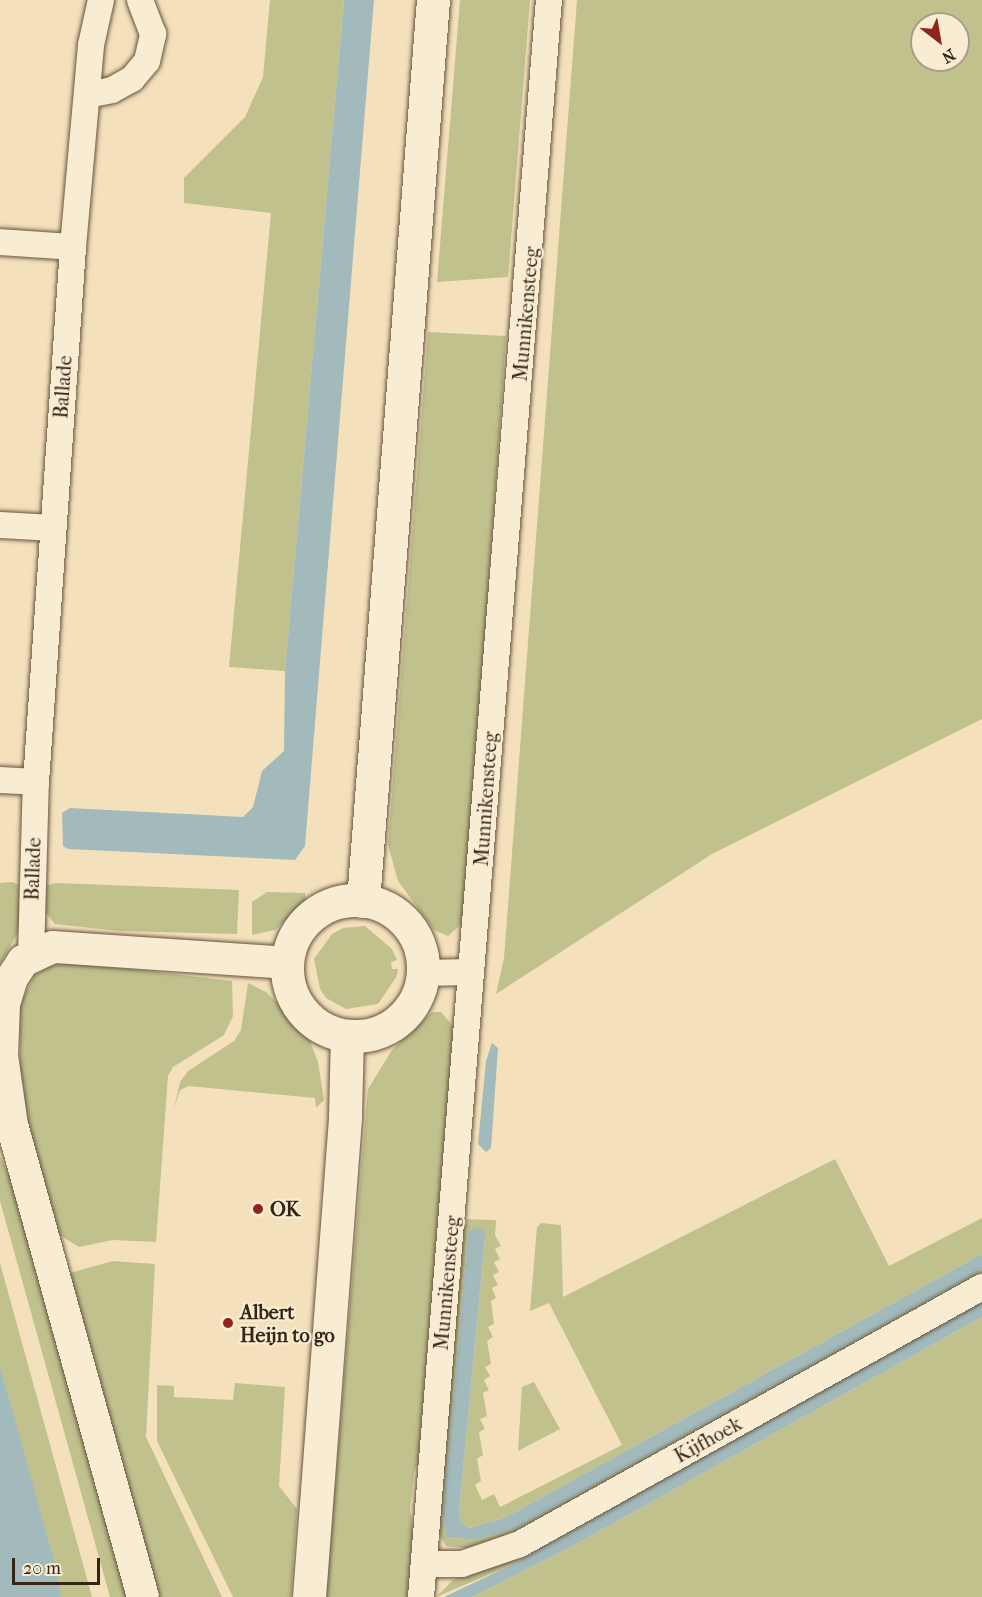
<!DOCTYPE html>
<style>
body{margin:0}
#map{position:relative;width:982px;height:1597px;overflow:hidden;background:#f4e1bb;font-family:"IM FELL French Canon",serif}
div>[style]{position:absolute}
.green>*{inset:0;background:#c0c18d}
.water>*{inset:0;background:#a2babc}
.roads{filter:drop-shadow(0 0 2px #665440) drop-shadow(0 0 2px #665440)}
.minor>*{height:26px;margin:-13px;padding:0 13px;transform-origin:13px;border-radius:13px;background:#f8ecd3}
.tertiary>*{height:32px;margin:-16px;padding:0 16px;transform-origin:16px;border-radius:16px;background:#f8ecd3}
.secondary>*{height:33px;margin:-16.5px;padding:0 16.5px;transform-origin:16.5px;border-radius:16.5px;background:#f8ecd3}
.secondary>.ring{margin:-16.5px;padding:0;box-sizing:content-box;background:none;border:33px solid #f8ecd3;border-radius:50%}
.dots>*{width:16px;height:16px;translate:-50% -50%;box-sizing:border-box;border:3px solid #f8ecd3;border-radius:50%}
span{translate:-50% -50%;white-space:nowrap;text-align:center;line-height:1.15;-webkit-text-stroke:4.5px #f8ecd3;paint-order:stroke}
.street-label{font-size:20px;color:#362517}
.poi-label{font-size:20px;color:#362517;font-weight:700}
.left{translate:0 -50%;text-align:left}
.north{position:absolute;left:910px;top:12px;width:60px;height:60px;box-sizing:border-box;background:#f8ecd3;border:2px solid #aa9c88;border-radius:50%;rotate:149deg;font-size:16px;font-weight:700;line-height:24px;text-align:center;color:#362517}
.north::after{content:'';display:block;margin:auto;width:21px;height:27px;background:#8f2418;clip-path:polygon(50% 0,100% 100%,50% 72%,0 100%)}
.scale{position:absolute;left:12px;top:1558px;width:88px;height:27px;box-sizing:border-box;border:3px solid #362517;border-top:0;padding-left:8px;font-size:18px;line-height:21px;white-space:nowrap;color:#362517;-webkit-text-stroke:4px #f8ecd3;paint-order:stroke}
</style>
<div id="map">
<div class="green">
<i style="clip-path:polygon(270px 0,344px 0,285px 671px,229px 667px,271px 213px,184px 203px,184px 178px,245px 117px,263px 77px)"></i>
<i style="clip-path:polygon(460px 0,530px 0,508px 277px,437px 282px)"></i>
<i style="clip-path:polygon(evenodd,577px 0,982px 0,982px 719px,712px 854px,496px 994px,504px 958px,577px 0,922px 24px,958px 24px,958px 60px,922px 60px,922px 24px)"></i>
<i style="clip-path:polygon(428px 332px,506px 336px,465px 921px,448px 936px,434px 930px,398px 881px,388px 845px)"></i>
<i style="clip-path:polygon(12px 882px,19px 885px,19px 931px,0 964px,0 883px)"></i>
<i style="clip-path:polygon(56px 883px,239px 890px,237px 934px,119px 931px,55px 924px,45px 912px,45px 886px)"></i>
<i style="clip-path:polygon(267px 892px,305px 893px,306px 901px,275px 930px,252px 935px,252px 902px)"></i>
<i style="clip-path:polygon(365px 926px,392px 949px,397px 960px,391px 962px,392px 969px,398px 969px,397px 976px,378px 1004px,346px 1009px,326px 998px,320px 989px,314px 959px,332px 934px,343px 928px)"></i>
<i style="clip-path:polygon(73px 962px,232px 981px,233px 1016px,224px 1035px,173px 1067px,168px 1076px,156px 1242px,113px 1240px,79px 1247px,58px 1234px,26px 1115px,20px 1076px,20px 1005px,34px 976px,49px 966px)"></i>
<i style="clip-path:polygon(248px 983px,266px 992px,307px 1033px,318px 1062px,324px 1100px,316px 1108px,315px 1098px,189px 1086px,180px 1090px,174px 1109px,180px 1082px,188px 1071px,234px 1041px,241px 1030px)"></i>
<i style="clip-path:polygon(432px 1012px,441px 1012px,455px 1028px,426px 1455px,415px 1468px,410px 1509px,416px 1558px,413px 1597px,326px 1597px,368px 1089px,392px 1050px)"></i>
<i style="clip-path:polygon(0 1156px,11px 1180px,128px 1597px,110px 1597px,0 1201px)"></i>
<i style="clip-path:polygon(835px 1159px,889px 1266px,982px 1218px,982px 1254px,506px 1517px,470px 1528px,461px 1523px,459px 1512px,485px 1238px,468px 1232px,443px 1514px,446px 1537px,474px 1540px,517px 1528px,982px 1270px,982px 1279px,526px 1532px,476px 1549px,446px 1546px,438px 1532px,463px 1219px,496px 1220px,495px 1235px,501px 1246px,495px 1249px,500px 1259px,494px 1262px,499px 1272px,493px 1275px,498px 1285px,492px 1288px,496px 1298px,491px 1301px,494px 1324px,488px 1327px,493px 1337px,487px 1341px,491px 1364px,485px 1367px,490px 1376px,484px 1380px,489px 1390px,483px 1393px,487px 1416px,480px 1419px,485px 1429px,479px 1432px,483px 1455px,477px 1459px,481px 1481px,475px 1485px,482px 1500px,494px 1494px,500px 1507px,622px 1445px,549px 1303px,530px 1311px,537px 1227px,541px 1223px,561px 1225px,563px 1297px)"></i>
<i style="clip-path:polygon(113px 1261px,155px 1264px,146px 1437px,222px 1597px,159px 1597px,70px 1273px)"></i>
<i style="clip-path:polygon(0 1263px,92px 1597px,61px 1597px,0 1366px)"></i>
<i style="clip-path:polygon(982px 1317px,982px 1597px,472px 1597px,571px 1547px)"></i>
<i style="clip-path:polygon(534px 1382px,560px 1429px,518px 1451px,522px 1387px)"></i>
<i style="clip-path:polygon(235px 1383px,285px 1387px,279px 1486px,297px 1509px,291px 1597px,233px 1597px,157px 1441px,157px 1385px,174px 1386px,174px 1397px,233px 1400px)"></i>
<i style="clip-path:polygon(702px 1452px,507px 1567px,436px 1597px,453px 1580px,510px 1558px)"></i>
</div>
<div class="water">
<i style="clip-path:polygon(344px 0,374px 0,305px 846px,295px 860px,68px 849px,63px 846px,62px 813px,70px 808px,243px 817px,253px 807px,262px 771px,284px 751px,285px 671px)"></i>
<i style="clip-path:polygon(492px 1043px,498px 1048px,491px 1148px,486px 1152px,478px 1144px,486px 1061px)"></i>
<i style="clip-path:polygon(475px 1228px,484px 1230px,485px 1238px,459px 1512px,461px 1523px,470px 1528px,506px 1517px,982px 1254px,982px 1270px,517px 1528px,474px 1540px,446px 1537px,443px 1514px,468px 1232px)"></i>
<i style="clip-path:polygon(982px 1301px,982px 1317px,571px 1547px,472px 1597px,444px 1597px,507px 1567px)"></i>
<i style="clip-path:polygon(0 1366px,56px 1568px,61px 1597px,0 1597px)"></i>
</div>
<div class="roads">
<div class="minor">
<i style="left:87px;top:95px;width:25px;rotate:-11deg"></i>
<i style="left:112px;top:90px;width:23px;rotate:-29deg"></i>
<i style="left:132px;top:79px;width:23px;rotate:-50deg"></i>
<i style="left:147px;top:61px;width:28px;rotate:-77deg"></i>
<i style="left:153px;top:34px;width:36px;rotate:-111deg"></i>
<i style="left:0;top:242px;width:73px;rotate:3.9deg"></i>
<i style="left:0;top:525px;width:53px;rotate:3.2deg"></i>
<i style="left:0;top:780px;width:36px;rotate:3deg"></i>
<i style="left:31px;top:956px;width:174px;rotate:-88.4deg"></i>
<i style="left:36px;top:782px;width:536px;rotate:-86.04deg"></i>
<i style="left:73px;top:247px;width:203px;rotate:-84.9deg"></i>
<i style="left:91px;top:45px;width:46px;rotate:-77.5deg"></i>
<i style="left:423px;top:973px;width:47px;rotate:-1.2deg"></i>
<i style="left:425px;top:1564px;width:37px"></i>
<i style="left:462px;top:1564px;width:61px;rotate:-19deg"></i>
<i style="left:520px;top:1544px;width:529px;rotate:-29.09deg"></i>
<i style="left:421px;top:1597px;width:1602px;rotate:-85.42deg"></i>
</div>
<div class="tertiary">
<i style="left:143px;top:1597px;width:490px;rotate:-105.5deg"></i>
<i style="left:12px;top:1125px;width:70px;rotate:-98.2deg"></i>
<i style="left:2px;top:1056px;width:52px;rotate:-87.8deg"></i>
<i style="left:4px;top:1004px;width:27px;rotate:-73deg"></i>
<i style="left:12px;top:978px;width:20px;rotate:-57deg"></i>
<i style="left:23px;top:961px;width:33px;rotate:-25deg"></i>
<i style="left:53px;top:947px;width:235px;rotate:3.9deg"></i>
</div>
<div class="secondary">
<i class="ring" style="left:287px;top:900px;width:103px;height:103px"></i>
<i style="left:363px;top:901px;width:904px;rotate:-85.56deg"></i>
<i style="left:309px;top:1597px;width:482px;rotate:-85.7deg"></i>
<i style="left:345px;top:1116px;width:80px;rotate:-88.6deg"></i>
</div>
</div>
<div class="dots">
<i style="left:258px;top:1209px;background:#8f2418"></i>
<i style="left:228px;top:1323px;background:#8f2418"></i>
</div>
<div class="street-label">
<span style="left:526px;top:314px;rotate:-85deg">Munnikensteeg</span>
<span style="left:63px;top:387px;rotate:-86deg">Ballade</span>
<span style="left:486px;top:799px;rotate:-86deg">Munnikensteeg</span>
<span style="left:33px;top:869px;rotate:-88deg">Ballade</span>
<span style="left:447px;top:1283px;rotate:-85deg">Munnikensteeg</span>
<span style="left:708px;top:1440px;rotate:-29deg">Kijfhoek</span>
</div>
<div class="poi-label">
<span class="left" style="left:270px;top:1209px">OK</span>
<span class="left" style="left:240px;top:1324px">Albert<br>Heijn to go</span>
</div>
<div class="north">N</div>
<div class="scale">20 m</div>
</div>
